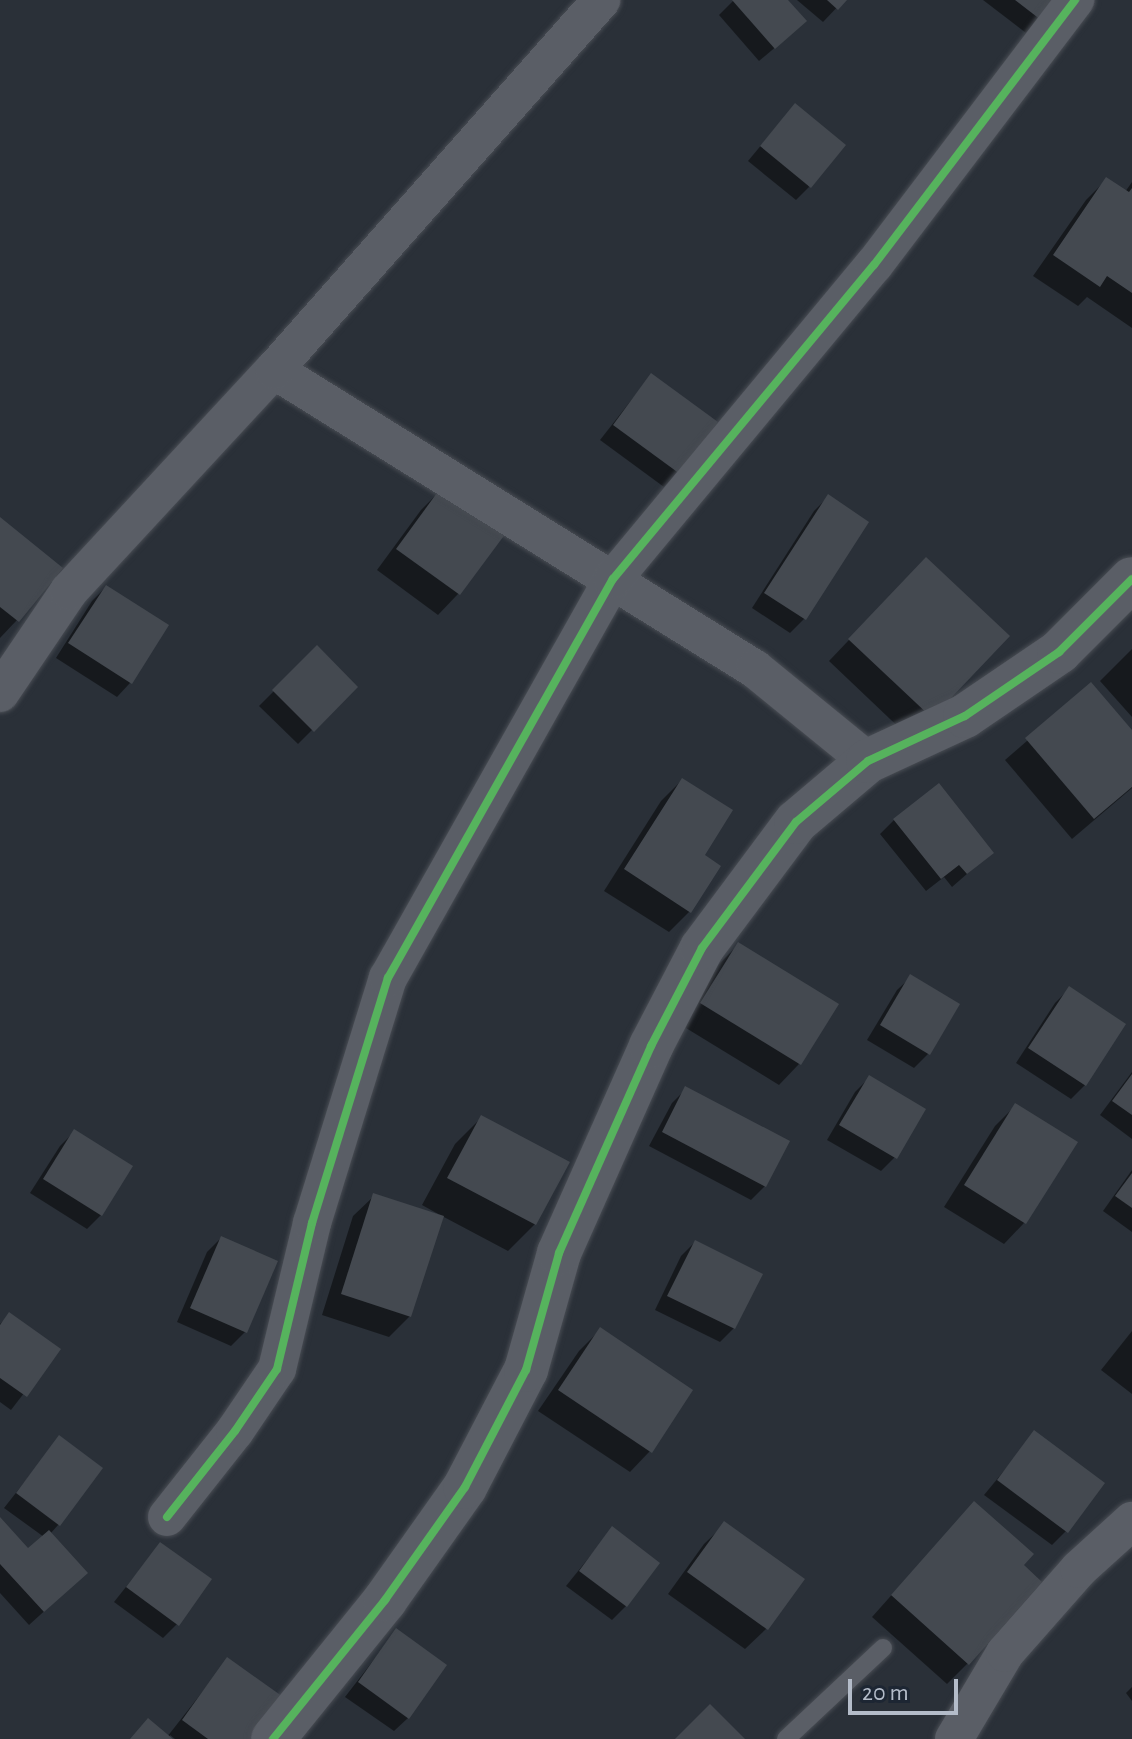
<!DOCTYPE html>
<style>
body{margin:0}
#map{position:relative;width:1132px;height:1739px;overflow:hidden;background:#2a3038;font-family:"Alegreya Sans",sans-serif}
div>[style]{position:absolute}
.shadow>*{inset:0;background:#0007}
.building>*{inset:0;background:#444950}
.roads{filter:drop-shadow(0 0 2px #484c53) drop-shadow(0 0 2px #484c53)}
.service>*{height:18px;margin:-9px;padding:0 9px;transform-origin:9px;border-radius:9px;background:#5a5e66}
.minor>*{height:38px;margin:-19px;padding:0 19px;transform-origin:19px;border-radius:19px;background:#5a5e66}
.tertiary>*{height:44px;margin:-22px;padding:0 22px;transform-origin:22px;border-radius:22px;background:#5a5e66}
.cycleway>*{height:8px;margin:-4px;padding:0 4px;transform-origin:4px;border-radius:4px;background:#56b35d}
span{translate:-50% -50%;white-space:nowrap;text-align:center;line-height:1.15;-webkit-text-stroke:6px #1d2633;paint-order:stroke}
.scale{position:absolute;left:848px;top:1679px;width:110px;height:36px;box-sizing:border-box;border:4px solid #b4bcc9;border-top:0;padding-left:10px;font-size:24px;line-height:28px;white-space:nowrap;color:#b4bcc9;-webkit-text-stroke:6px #1d2633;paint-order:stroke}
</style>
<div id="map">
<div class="shadow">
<i style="clip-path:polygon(734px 0,786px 0,790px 35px,759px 61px,719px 15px)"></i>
<i style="clip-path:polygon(797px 0,844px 0,823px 22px)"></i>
<i style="clip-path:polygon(983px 0,1054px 0,1026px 33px)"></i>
<i style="clip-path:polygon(782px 120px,809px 187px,796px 200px,748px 161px)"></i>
<i style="clip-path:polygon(1106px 180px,1125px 192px,1132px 182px,1132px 328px,1087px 297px,1078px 306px,1033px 276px,1086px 200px)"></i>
<i style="clip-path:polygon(651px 375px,678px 473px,664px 487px,600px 440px)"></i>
<i style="clip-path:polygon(442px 489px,503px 533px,458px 594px,438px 615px,377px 570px,421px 510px)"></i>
<i style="clip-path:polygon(828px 497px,804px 619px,790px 633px,752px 608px,814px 511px)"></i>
<i style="clip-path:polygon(0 519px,17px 620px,0 638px)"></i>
<i style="clip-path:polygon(905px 581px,1007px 636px,910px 738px,829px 661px)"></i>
<i style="clip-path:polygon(106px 587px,130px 683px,117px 697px,56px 658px,92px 601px)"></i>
<i style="clip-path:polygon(317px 648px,355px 687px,298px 744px,259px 706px)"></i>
<i style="clip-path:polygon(1132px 649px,1132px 717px,1100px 681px)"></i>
<i style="clip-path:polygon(1091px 685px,1132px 733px,1132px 788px,1072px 839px,1005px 760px)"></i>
<i style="clip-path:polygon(682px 780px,702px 856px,690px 911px,669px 932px,604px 891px,661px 801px)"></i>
<i style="clip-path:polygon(894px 820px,991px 853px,952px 887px,944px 877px,926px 891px,880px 834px)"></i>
<i style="clip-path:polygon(738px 945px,799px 1064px,779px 1085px,681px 1025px,718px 965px)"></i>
<i style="clip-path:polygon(911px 977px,928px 1054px,914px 1068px,867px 1040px,897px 990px)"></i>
<i style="clip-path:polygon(1069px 989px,1085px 1085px,1071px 1099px,1016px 1063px,1055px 1003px)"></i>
<i style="clip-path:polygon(1132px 1072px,1132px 1139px,1100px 1115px)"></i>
<i style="clip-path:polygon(869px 1078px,895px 1157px,881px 1171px,827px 1140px,855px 1092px)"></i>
<i style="clip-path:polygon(686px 1089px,765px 1186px,751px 1200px,649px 1146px,672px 1103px)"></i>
<i style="clip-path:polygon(1015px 1106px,1075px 1143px,1024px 1223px,1004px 1244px,944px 1207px,995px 1126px)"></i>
<i style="clip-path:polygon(482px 1117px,535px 1224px,508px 1251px,442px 1216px,410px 1316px,389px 1337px,322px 1315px,353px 1216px,374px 1196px,440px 1215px,422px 1205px,455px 1144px)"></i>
<i style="clip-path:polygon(74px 1132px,101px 1215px,87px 1229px,30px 1193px,60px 1146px)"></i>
<i style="clip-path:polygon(1132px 1170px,1132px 1232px,1103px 1211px)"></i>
<i style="clip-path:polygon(221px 1238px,245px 1332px,231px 1346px,177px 1322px,207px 1252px)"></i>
<i style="clip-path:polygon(695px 1242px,734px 1328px,720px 1342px,655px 1310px,681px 1256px)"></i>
<i style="clip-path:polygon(10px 1315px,58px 1349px,11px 1410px,0 1402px,0 1324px)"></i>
<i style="clip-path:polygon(600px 1330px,650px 1451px,630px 1472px,538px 1411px,579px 1351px)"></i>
<i style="clip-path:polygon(1132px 1331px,1132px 1394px,1101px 1370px)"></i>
<i style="clip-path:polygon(1035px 1433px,1066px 1531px,1052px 1545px,984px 1495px)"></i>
<i style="clip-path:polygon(59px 1438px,59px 1524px,50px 1534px,71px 1587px,29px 1625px,0 1593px,0 1520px,28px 1551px,44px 1537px,4px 1508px)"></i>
<i style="clip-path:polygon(725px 1524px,766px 1629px,745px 1649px,668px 1594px,704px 1544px)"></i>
<i style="clip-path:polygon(954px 1525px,1021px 1566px,968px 1663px,947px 1684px,872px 1617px)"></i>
<i style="clip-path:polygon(612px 1529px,626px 1606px,612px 1620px,566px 1586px)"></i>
<i style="clip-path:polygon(160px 1544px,177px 1624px,163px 1638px,114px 1602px)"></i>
<i style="clip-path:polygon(396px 1631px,408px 1718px,394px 1731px,345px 1697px)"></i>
<i style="clip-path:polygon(228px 1659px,255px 1739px,175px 1739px,170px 1735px,169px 1739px,131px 1739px,167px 1737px)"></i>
<i style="clip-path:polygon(1132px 1687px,1132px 1701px,1126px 1693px)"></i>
</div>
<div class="building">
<i style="clip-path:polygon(732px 0,788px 0,807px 21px,775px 49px)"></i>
<i style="clip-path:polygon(827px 0,847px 0,838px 10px)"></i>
<i style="clip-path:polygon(1015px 0,1057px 0,1041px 20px)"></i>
<i style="clip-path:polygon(795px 103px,846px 145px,811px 188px,760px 146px)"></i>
<i style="clip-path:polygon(1106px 177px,1129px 192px,1132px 188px,1132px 293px,1107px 276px,1100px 287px,1053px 255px)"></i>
<i style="clip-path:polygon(651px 373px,718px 422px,680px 474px,613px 425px)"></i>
<i style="clip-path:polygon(442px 486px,506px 533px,460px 595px,396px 549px)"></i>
<i style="clip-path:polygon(828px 494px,869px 522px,806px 620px,764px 593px)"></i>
<i style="clip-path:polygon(0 517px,63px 568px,19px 622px,0 607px)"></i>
<i style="clip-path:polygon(926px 557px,1010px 636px,932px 718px,848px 639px)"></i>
<i style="clip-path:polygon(106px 585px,169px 625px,132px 684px,68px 643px)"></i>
<i style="clip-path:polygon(317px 645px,358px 687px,314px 732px,272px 690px)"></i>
<i style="clip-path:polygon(1091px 682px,1132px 730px,1132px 787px,1094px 819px,1025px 738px)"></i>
<i style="clip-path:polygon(682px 778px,733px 810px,705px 855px,721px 866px,691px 913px,624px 869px)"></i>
<i style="clip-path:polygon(939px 783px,994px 853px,967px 874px,959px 865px,941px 879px,893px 819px)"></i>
<i style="clip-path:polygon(738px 942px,839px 1004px,801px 1065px,700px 1003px)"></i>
<i style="clip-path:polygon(910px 974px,960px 1004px,930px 1055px,880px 1025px)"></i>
<i style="clip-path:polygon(1069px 986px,1126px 1024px,1086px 1086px,1028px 1048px)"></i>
<i style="clip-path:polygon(1132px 1074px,1132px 1115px,1112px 1101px)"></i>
<i style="clip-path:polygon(869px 1075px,926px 1109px,897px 1159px,839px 1125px)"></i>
<i style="clip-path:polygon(685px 1086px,790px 1141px,766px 1187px,662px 1132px)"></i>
<i style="clip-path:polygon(1015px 1103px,1078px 1142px,1026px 1224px,964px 1185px)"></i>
<i style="clip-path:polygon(481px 1115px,570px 1162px,536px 1225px,447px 1178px)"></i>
<i style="clip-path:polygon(74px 1129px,133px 1166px,102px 1216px,43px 1179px)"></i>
<i style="clip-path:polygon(1132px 1173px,1132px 1208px,1115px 1196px)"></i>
<i style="clip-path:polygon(373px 1193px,444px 1216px,411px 1317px,341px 1294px)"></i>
<i style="clip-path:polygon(221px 1236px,278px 1261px,247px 1333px,190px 1308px)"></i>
<i style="clip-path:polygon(695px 1240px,763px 1274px,735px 1329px,667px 1296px)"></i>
<i style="clip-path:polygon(9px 1312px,61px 1349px,27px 1397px,0 1378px,0 1325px)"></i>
<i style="clip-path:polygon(600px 1327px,693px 1390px,652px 1453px,558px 1390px)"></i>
<i style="clip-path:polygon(1034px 1430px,1105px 1483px,1068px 1533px,997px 1480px)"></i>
<i style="clip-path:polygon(59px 1435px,103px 1468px,60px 1526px,16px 1493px)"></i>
<i style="clip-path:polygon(974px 1501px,1034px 1554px,1024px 1565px,1042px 1582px,969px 1665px,891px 1595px)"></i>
<i style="clip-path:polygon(0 1517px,28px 1548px,49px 1530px,88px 1573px,44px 1612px,0 1564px)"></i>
<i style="clip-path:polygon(724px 1521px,805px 1579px,768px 1630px,687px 1572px)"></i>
<i style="clip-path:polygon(612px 1526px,660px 1563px,627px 1607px,579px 1571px)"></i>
<i style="clip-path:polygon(160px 1542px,212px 1579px,179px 1626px,126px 1587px)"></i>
<i style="clip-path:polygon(396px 1628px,447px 1665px,409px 1719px,358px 1682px)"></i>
<i style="clip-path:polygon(227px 1657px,286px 1699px,258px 1739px,208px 1739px,182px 1720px)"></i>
<i style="clip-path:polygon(710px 1704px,745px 1739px,675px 1739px)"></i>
<i style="clip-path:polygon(148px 1718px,173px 1739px,130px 1739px)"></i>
</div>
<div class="roads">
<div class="service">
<i style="left:786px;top:1739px;width:133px;rotate:-43.2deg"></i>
</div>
<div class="minor">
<i style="left:274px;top:370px;width:566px;rotate:31.87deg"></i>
<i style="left:755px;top:669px;width:146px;rotate:39.2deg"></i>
<i style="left:0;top:693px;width:123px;rotate:-55.9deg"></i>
<i style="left:69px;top:591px;width:301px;rotate:-47.2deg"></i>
<i style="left:274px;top:370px;width:494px;rotate:-48.5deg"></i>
<i style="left:167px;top:1517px;width:110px;rotate:-51.7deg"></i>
<i style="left:235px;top:1431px;width:75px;rotate:-55.9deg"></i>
<i style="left:277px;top:1369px;width:150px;rotate:-76.5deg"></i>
<i style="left:312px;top:1223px;width:257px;rotate:-72.8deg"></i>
<i style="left:388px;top:978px;width:458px;rotate:-60.6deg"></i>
<i style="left:613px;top:579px;width:408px;rotate:-50.3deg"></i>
<i style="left:874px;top:265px;width:333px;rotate:-52.8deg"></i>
<i style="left:954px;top:1739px;width:100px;rotate:-59.3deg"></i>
<i style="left:1005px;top:1653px;width:112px;rotate:-48.6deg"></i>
<i style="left:1079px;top:1569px;width:72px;rotate:-42.2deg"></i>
</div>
<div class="tertiary">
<i style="left:273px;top:1739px;width:179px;rotate:-51.1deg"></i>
<i style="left:385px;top:1600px;width:138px;rotate:-54.7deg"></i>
<i style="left:465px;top:1487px;width:132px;rotate:-62.5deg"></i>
<i style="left:526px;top:1370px;width:122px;rotate:-74.2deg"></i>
<i style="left:559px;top:1253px;width:227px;rotate:-66deg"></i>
<i style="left:651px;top:1046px;width:110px;rotate:-62.5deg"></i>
<i style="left:702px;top:948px;width:157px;rotate:-53.3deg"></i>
<i style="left:796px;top:822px;width:94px;rotate:-40.3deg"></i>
<i style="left:868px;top:761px;width:107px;rotate:-24.9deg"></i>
<i style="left:965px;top:716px;width:114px;rotate:-34.2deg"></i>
<i style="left:1059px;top:652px;width:103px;rotate:-45deg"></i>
</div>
</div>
<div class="cycleway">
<i style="left:167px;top:1517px;width:110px;rotate:-51.7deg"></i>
<i style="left:235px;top:1431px;width:75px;rotate:-55.9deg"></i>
<i style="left:277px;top:1369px;width:150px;rotate:-76.5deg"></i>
<i style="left:312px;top:1223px;width:257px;rotate:-72.8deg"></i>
<i style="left:388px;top:978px;width:458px;rotate:-60.6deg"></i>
<i style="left:613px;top:579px;width:408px;rotate:-50.3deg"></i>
<i style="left:874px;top:265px;width:333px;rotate:-52.8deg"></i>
<i style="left:273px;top:1739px;width:179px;rotate:-51.1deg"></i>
<i style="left:385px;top:1600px;width:138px;rotate:-54.7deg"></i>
<i style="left:465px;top:1487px;width:132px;rotate:-62.5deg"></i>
<i style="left:526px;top:1370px;width:122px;rotate:-74.2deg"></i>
<i style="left:559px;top:1253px;width:227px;rotate:-66deg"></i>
<i style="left:651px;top:1046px;width:110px;rotate:-62.5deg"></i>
<i style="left:702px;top:948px;width:157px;rotate:-53.3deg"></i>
<i style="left:796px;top:822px;width:94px;rotate:-40.3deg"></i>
<i style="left:868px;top:761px;width:107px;rotate:-24.9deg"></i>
<i style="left:965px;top:716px;width:114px;rotate:-34.2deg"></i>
<i style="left:1059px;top:652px;width:103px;rotate:-45deg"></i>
</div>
<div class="scale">20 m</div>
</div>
